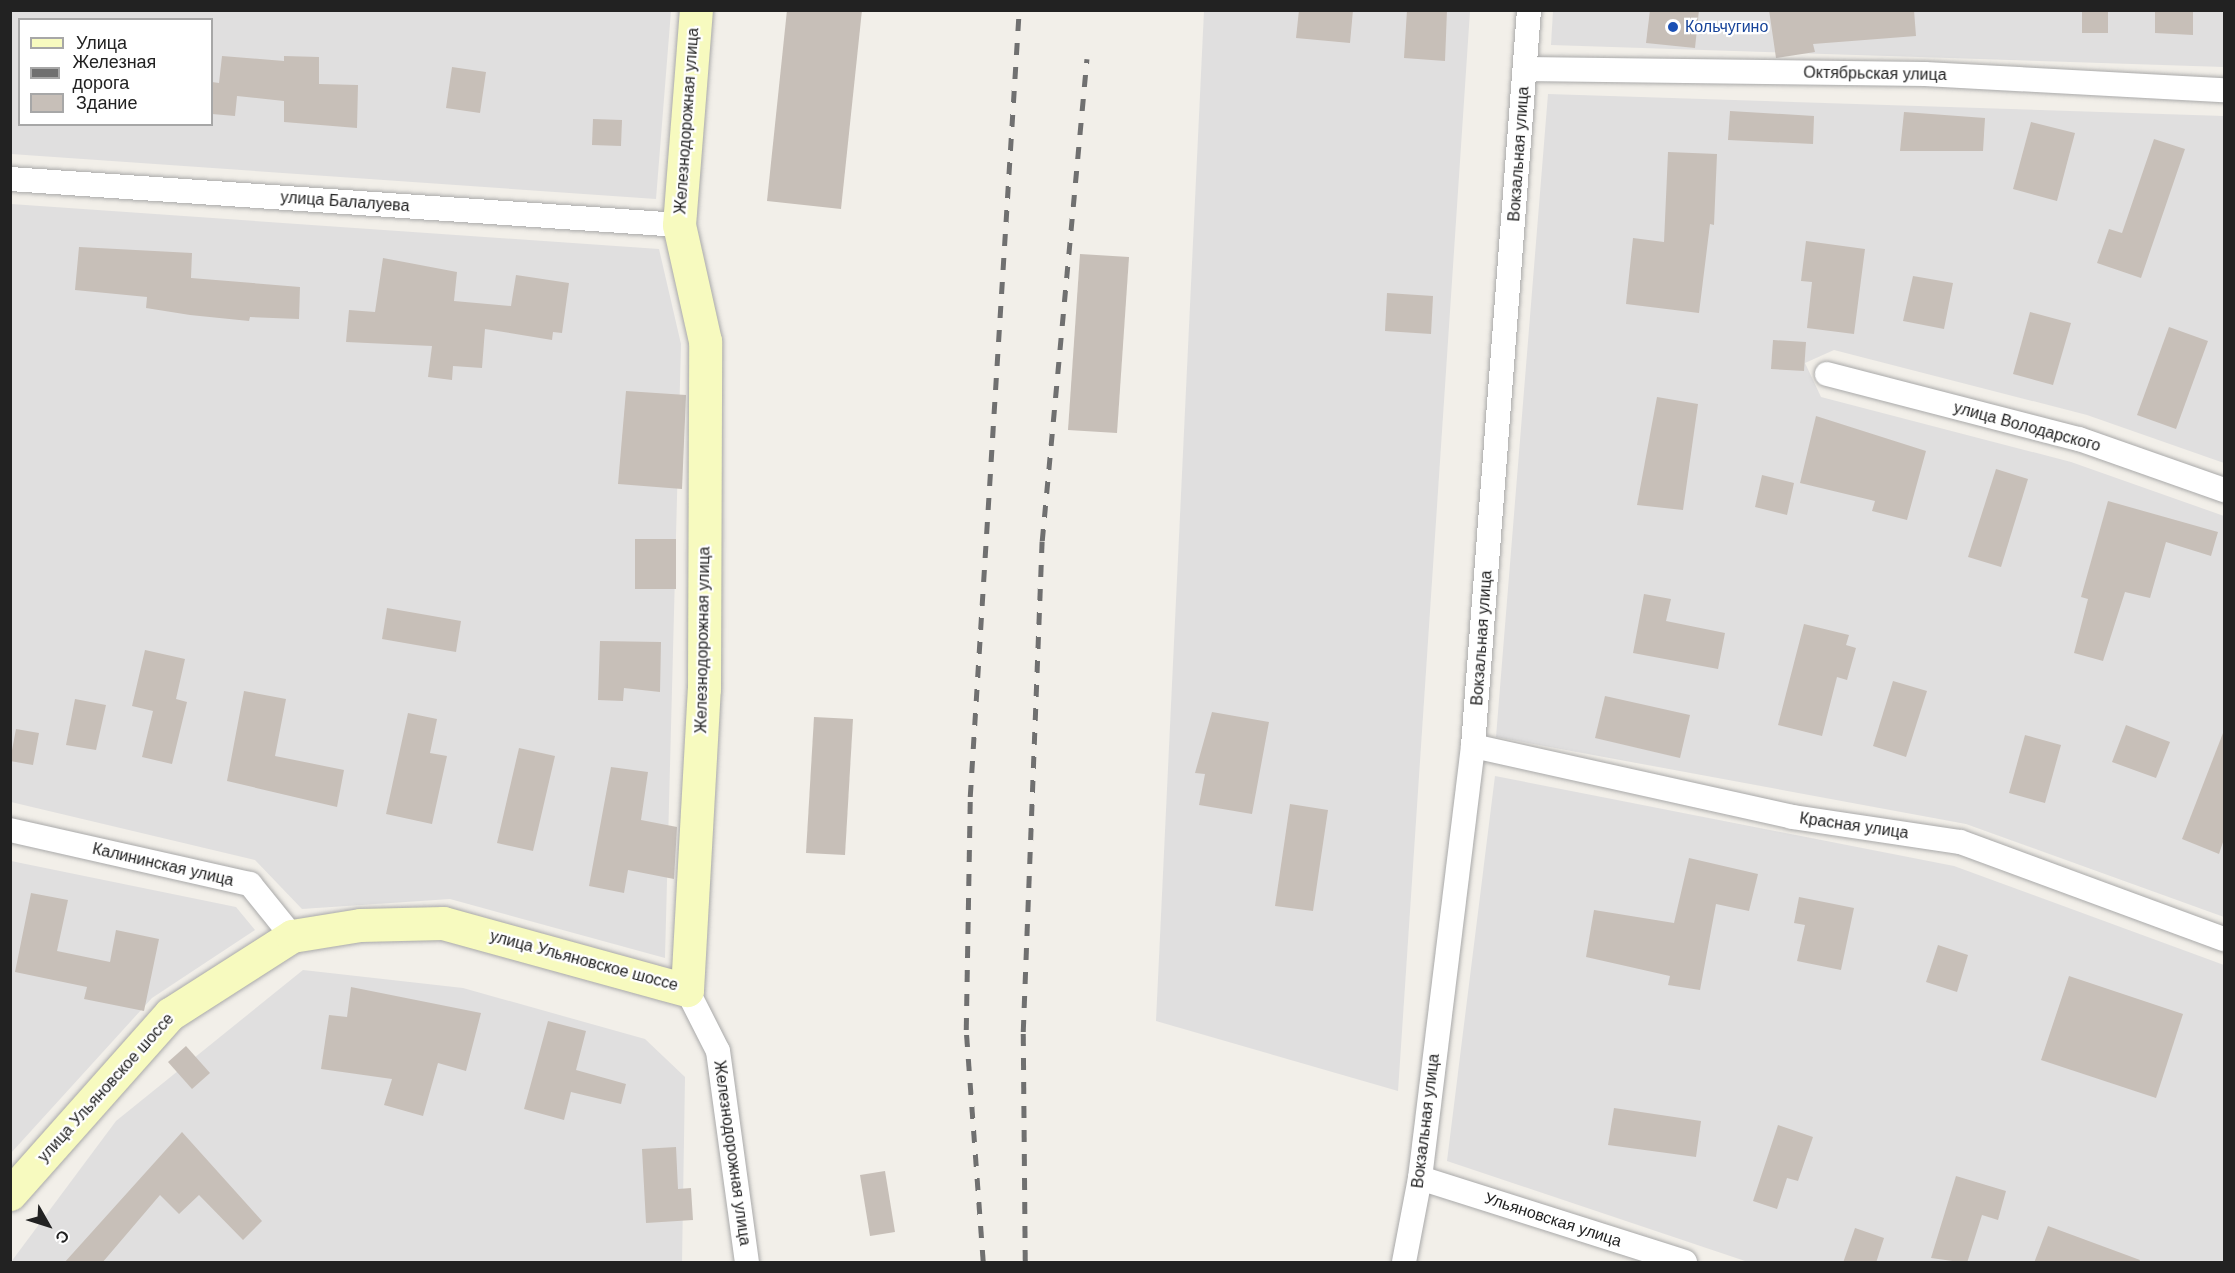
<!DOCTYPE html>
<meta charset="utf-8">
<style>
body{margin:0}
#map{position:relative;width:2235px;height:1273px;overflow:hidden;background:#f2efe9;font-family:Helvetica,sans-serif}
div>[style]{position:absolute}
.residential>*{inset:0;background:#e0dfdf}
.building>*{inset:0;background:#c7bfb8}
.roads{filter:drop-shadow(0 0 2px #a9a9a9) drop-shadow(0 0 2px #a9a9a9)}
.street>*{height:24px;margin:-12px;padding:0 12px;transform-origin:12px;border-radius:12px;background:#fff}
.secondary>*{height:33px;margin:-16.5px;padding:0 16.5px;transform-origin:16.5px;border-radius:16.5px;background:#f7fabf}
.rail>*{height:4.5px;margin-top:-2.25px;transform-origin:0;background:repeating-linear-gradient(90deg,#707070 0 12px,transparent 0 24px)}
.dots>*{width:16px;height:16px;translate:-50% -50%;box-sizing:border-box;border:3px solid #fff;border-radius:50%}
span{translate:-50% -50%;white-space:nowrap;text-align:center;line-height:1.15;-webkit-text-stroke:4.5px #fff;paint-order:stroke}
.transit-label{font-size:16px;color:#164399}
.left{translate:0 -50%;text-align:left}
.street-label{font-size:16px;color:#222}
.frame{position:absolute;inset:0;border:12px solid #222;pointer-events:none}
.legend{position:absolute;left:18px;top:18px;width:195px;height:108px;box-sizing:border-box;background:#fff;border:2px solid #a7a7a7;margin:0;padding:8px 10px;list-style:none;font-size:18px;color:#222}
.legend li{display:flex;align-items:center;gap:12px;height:30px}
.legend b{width:30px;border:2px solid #a7a7a7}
.north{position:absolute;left:18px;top:1195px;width:60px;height:60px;-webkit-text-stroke:4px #fff;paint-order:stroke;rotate:129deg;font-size:16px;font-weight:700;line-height:24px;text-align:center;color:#222}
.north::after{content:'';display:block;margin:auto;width:21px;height:27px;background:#222;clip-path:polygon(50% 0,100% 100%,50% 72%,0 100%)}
</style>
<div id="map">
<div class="residential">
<i style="clip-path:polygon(evenodd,10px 11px,671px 11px,656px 199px,11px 154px,10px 11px,20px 20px,212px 20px,212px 124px,20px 124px,20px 20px)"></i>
<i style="clip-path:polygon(1204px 11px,1470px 11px,1398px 1091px,1156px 1021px)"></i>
<i style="clip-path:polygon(1553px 11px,2224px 11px,2224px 67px,1551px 45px)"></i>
<i style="clip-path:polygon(1548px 94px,2224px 116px,2224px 463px,2087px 415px,1834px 350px,1805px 363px,1821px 397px,2071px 462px,2224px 516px,2224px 917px,1966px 824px,1496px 737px)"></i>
<i style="clip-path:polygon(11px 204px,659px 249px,681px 344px,665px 958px,450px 899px,302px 909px,255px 860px,11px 802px)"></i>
<i style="clip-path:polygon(1495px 776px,1954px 866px,2224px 965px,2224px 1262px,1748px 1262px,1447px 1161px)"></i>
<i style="clip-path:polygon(11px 861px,236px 907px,255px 930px,152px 998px,11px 1153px)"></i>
<i style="clip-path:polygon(303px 970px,463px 988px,645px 1039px,685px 1077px,682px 1262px,11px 1262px,116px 1121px)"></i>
</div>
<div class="building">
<i style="clip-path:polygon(787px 10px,862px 10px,841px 209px,767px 201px)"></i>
<i style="clip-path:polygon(1299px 10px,1353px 10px,1350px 43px,1296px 38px)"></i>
<i style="clip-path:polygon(1407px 10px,1447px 10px,1445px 61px,1404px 58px)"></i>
<i style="clip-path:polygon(1650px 10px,1699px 10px,1695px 48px,1646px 43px)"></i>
<i style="clip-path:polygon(1769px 10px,1914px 10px,1916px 36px,1813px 44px,1815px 52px,1776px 58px)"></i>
<i style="clip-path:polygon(2082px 10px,2108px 10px,2108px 33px,2082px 33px)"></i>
<i style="clip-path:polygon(2155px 10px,2193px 10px,2193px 35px,2155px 33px)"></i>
<i style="clip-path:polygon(222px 56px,284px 61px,284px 56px,319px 57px,319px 84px,358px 85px,357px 128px,284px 122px,284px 101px,237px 96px,235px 116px,212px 114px,212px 82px,219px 83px)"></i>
<i style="clip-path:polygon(452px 67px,486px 72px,480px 113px,446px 108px)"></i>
<i style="clip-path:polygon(1730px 111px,1814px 116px,1813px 144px,1728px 140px)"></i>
<i style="clip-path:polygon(1904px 112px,1985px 118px,1983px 151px,1900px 151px)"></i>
<i style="clip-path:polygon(593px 119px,622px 120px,621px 146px,592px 145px)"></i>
<i style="clip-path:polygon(2031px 122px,2075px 133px,2057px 201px,2013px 189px)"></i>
<i style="clip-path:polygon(2154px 139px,2185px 149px,2141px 278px,2097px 263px,2109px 229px,2122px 233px)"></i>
<i style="clip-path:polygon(1668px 152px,1717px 154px,1714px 225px,1710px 224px,1699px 313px,1626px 304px,1633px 238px,1664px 242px)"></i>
<i style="clip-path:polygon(1806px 241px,1865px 249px,1854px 334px,1807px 328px,1812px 282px,1801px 281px)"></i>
<i style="clip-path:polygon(79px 247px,192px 253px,191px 278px,300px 287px,299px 319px,250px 317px,249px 321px,190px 315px,146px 308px,147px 297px,75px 290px)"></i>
<i style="clip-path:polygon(1080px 254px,1129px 257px,1117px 433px,1068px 430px)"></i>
<i style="clip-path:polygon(383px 258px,457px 272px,454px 301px,511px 306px,516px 275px,569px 283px,562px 333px,553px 332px,552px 340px,485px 329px,482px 368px,453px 366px,452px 380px,428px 377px,432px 346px,346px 342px,349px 310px,375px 312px)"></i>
<i style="clip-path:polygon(1913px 276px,1953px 283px,1944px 329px,1903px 321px)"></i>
<i style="clip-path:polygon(1387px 293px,1433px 296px,1431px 334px,1385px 331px)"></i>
<i style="clip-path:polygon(2030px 312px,2071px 323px,2053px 385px,2013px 374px)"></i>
<i style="clip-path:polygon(2169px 327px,2208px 341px,2176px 429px,2137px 415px)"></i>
<i style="clip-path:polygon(1773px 340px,1806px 342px,1804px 371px,1771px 369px)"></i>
<i style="clip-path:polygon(626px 391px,686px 395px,682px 489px,618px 484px)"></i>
<i style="clip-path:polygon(1657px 397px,1698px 404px,1683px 510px,1637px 505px)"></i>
<i style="clip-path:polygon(1816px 416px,1926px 451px,1907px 520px,1872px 511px,1875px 501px,1800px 483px)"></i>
<i style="clip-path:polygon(1996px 469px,2028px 479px,2001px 567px,1968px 557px)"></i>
<i style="clip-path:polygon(1762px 475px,1794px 483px,1787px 515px,1755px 507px)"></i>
<i style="clip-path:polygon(2108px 501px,2218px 532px,2211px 556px,2166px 542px,2150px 598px,2125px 592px,2103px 661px,2074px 653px,2088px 599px,2081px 597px)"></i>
<i style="clip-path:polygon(635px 539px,676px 539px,676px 589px,635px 589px)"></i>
<i style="clip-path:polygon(1644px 594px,1671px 599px,1666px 621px,1725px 633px,1718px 669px,1633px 653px)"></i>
<i style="clip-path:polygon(387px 608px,461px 621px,456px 652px,382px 639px)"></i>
<i style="clip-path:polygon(1804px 624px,1849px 635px,1846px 645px,1856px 648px,1847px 680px,1837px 677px,1822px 736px,1778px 725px)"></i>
<i style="clip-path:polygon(600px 641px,661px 642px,660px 692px,624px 688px,623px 701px,598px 700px)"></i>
<i style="clip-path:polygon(145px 650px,185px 659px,176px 699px,187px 702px,172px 764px,142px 757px,153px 711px,132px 706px)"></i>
<i style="clip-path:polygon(1893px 681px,1927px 691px,1906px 757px,1873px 746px)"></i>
<i style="clip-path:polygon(244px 691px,286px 699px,275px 756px,344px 770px,337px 807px,227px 781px)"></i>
<i style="clip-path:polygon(1605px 696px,1690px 715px,1680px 758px,1595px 738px)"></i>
<i style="clip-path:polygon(75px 699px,106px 705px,96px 750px,66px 745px)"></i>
<i style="clip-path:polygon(1212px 712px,1269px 722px,1252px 814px,1199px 805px,1205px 774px,1195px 773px)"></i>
<i style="clip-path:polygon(408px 713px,437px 719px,430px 753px,447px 756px,432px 824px,386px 814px)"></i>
<i style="clip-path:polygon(814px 717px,853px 719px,845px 855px,806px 853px)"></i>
<i style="clip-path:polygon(2126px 725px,2170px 742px,2156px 778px,2112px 762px)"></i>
<i style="clip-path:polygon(16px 729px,39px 733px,33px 765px,10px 761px)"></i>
<i style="clip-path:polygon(2223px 733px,2224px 839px,2219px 854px,2182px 839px)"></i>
<i style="clip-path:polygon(2025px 735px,2061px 745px,2045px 803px,2009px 793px)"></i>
<i style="clip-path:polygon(519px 748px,555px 756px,533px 851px,497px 843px)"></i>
<i style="clip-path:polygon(611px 767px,648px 772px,641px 820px,677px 827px,674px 879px,628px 870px,624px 893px,589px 886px)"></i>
<i style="clip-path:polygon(1290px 804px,1328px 810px,1313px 911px,1275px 906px)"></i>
<i style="clip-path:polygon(1689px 858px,1758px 874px,1749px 911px,1716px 904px,1700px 990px,1668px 985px,1670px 976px,1586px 957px,1594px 910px,1674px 923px)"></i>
<i style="clip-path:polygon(31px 893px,68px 900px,57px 951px,110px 962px,116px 930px,159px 939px,144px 1011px,84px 999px,87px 987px,15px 972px)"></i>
<i style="clip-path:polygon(1799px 897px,1854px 908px,1841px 970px,1797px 961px,1805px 925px,1794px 923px)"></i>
<i style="clip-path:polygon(1938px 945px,1968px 955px,1957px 992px,1926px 982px)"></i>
<i style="clip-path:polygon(2069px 976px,2183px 1014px,2156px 1098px,2041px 1060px)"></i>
<i style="clip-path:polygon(351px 987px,481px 1013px,466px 1071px,438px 1063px,423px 1116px,384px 1105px,392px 1079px,321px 1069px,329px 1015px,347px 1017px)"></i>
<i style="clip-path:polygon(548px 1021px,586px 1031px,576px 1070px,626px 1084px,621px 1104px,571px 1092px,564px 1120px,524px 1109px)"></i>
<i style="clip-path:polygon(186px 1046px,210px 1073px,192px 1089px,168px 1062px)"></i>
<i style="clip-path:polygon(1614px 1108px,1701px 1121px,1696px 1157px,1608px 1145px)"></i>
<i style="clip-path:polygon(1778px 1125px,1813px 1137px,1798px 1181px,1787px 1178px,1777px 1209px,1753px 1201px)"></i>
<i style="clip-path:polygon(182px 1132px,262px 1221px,243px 1240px,199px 1195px,179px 1214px,160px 1195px,102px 1263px,64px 1263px)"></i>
<i style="clip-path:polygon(676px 1147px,678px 1189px,691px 1188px,693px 1220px,646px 1223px,642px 1149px)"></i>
<i style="clip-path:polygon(885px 1171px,895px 1232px,870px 1236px,860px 1175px)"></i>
<i style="clip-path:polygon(1956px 1176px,2006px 1191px,1998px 1220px,1982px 1215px,1967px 1263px,1931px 1258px)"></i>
<i style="clip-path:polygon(2048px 1226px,2140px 1260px,2139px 1263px,2034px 1263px)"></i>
<i style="clip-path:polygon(1855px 1228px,1884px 1238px,1876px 1263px,1843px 1263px)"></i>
</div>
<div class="roads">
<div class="street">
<i style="left:1525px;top:69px;width:400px;rotate:0.7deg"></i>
<i style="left:1925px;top:74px;width:299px;rotate:3.1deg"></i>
<i style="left:10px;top:179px;width:671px;rotate:3.93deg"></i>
<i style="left:1827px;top:374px;width:260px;rotate:14.5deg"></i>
<i style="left:2079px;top:439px;width:154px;rotate:19.4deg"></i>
<i style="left:1473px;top:746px;width:327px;rotate:12.5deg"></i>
<i style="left:1792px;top:817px;width:170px;rotate:8.5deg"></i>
<i style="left:1960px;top:842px;width:281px;rotate:20.2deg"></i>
<i style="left:10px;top:830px;width:246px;rotate:12.7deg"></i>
<i style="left:250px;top:884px;width:67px;rotate:51.1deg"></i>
<i style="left:687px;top:990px;width:68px;rotate:63.1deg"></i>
<i style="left:718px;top:1051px;width:213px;rotate:82.2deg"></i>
<i style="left:1420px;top:1178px;width:278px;rotate:17.6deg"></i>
<i style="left:1404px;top:1262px;width:86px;rotate:-79.2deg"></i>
<i style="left:1420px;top:1178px;width:435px;rotate:-83deg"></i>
<i style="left:1473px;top:746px;width:738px;rotate:-85.65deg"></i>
</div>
<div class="secondary">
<i style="left:10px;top:1194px;width:241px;rotate:-48.4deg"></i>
<i style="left:170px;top:1014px;width:145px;rotate:-32.6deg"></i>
<i style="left:292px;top:936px;width:69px;rotate:-9.2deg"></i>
<i style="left:360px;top:925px;width:83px;rotate:-1.4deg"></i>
<i style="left:443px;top:923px;width:253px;rotate:15.4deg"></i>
<i style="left:687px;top:990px;width:301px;rotate:-86.8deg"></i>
<i style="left:704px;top:689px;width:348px;rotate:-89.8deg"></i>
<i style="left:705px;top:341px;width:119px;rotate:-102.6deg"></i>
<i style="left:679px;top:225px;width:216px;rotate:-85.5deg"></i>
</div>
</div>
<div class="rail">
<i style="left:983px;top:1262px;width:233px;rotate:-94.2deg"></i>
<i style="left:966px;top:1030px;width:233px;rotate:-89deg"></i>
<i style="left:970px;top:797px;width:789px;rotate:-86.44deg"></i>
<i style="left:1025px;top:1262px;width:230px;rotate:-90.5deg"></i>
<i style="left:1023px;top:1032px;width:491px;rotate:-87.8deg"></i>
<i style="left:1042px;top:541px;width:484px;rotate:-84.7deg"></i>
</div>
<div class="dots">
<i style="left:1673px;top:27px;background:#1a4fb4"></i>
</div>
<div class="transit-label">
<span class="left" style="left:1685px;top:27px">Кольчугино</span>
</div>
<div class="street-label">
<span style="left:1875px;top:74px;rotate:1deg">Октябрьская улица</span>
<span style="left:687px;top:121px;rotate:-86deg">Железнодорожная улица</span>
<span style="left:1519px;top:154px;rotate:-86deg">Вокзальная улица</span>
<span style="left:345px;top:202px;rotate:4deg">улица Балалуева</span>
<span style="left:2027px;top:427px;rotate:15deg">улица Володарского</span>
<span style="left:1482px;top:638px;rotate:-86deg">Вокзальная улица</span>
<span style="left:703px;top:640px;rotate:-89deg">Железнодорожная улица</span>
<span style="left:1854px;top:826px;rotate:8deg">Красная улица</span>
<span style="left:163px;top:865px;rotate:13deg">Калининская улица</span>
<span style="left:584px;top:961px;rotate:15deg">улица Ульяновское шоссе</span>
<span style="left:106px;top:1088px;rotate:-48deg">улица Ульяновское шоссе</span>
<span style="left:1426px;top:1121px;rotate:-83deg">Вокзальная улица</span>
<span style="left:732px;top:1153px;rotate:82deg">Железнодорожная улица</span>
<span style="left:1553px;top:1220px;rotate:18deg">Ульяновская улица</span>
</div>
<div class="frame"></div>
<ul class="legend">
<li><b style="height:8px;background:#f7fabf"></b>Улица</li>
<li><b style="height:8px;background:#707070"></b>Железная дорога</li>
<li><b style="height:16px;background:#c7bfb8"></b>Здание</li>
</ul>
<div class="north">С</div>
</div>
